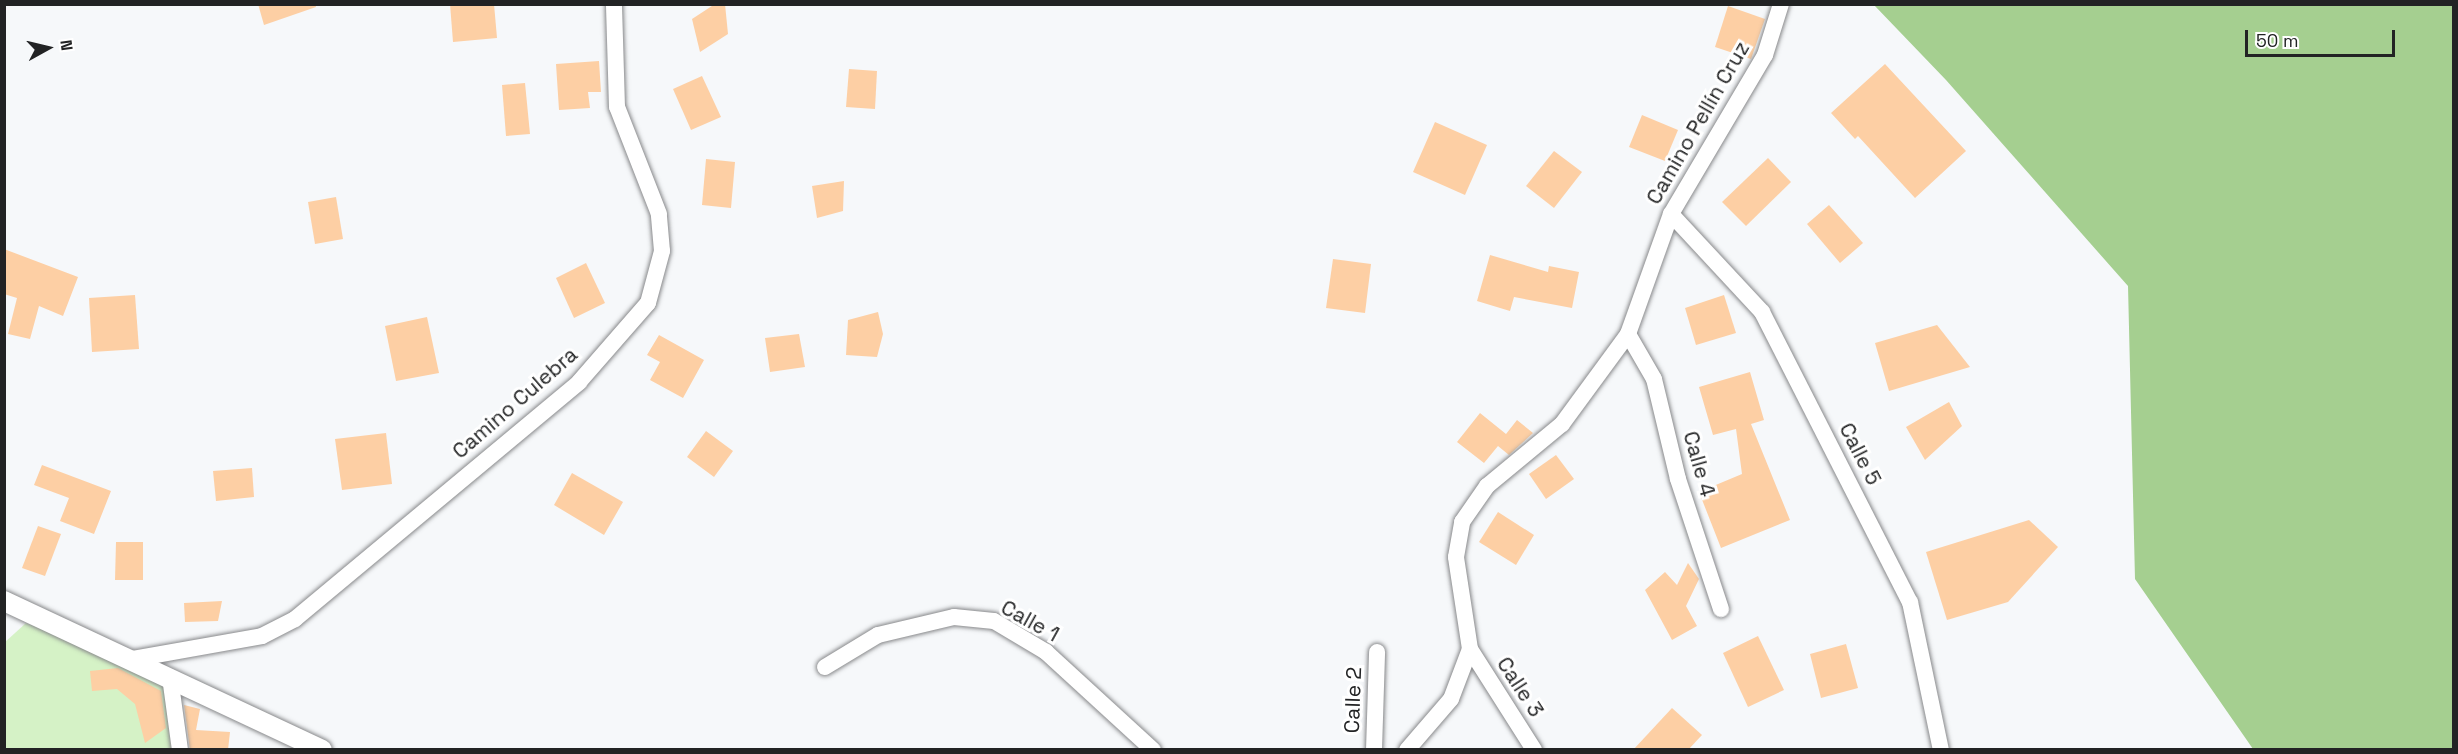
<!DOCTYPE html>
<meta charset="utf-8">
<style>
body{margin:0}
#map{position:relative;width:2458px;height:754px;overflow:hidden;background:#f6f8fa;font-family:"Space Grotesk",sans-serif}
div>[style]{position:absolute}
.green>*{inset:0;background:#d5f2c6}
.forest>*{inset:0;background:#a5cf90}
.building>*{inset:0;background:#fdcfa4}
.roads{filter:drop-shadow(0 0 2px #88898b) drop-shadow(0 0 2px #88898b)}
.minor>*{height:16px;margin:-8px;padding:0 8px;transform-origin:8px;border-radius:8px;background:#fff}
.tertiary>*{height:20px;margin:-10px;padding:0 10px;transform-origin:10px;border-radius:10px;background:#fff}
span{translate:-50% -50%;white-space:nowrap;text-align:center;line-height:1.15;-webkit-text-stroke:6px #fff;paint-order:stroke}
.street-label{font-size:21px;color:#222324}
.frame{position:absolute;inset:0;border:6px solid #222324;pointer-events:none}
.north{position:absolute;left:18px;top:18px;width:60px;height:60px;-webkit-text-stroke:4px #fff;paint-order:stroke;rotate:82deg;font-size:16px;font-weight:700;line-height:24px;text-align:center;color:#222324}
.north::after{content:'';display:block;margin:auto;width:21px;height:27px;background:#222324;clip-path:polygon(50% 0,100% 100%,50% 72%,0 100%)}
.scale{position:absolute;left:2245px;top:30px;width:150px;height:27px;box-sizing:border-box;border:3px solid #222324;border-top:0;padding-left:8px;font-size:18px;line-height:21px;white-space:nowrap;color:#222324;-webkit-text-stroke:4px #fff;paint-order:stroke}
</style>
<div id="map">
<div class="green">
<i style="clip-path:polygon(26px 623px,71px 639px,164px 684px,171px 749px,5px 749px,4px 643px)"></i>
</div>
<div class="forest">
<i style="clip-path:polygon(1874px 5px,2453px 5px,2453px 749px,2253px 749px,2135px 579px,2128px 286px,1946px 80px)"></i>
</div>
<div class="building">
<i style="clip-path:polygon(258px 4px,315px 4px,316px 7px,264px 25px)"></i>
<i style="clip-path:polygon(450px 4px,494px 4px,497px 38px,453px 42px)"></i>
<i style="clip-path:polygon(715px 4px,725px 4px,728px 34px,700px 52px,692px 19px)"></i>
<i style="clip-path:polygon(1728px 6px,1765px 19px,1751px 59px,1715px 47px)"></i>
<i style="clip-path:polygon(599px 61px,601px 92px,588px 92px,590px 108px,559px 110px,556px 64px)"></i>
<i style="clip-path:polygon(1885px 64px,1966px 151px,1915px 198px,1858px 136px,1855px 139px,1831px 113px)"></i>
<i style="clip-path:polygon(849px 69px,877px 71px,875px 109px,846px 107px)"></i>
<i style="clip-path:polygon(702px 76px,721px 117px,691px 130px,673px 89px)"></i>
<i style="clip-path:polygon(525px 83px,530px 134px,506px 136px,502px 85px)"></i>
<i style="clip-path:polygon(1642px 115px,1678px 130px,1665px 161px,1629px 147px)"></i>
<i style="clip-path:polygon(1435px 122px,1487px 145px,1465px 195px,1413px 172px)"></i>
<i style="clip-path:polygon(1554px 151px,1582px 172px,1554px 208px,1526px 186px)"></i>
<i style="clip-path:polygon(1768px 158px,1791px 182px,1746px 226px,1722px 202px)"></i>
<i style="clip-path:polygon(706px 159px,735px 162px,731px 208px,702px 205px)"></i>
<i style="clip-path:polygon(844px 181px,843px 211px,817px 218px,812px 186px)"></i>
<i style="clip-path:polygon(336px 197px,343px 239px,315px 244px,308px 202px)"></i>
<i style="clip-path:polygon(1829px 205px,1863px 243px,1840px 263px,1807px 224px)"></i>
<i style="clip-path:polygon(4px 249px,78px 277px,63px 316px,39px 306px,30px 339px,8px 334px,17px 298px,4px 294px)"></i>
<i style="clip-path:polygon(1490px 255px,1548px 272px,1549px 266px,1579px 272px,1572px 308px,1514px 297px,1510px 311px,1477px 301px)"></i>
<i style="clip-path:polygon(1333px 259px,1371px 264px,1365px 313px,1326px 308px)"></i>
<i style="clip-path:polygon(586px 263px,605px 303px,574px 318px,556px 278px)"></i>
<i style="clip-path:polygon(135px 295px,139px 349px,92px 352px,89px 298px)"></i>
<i style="clip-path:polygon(1724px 295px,1736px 333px,1696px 345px,1685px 308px)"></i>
<i style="clip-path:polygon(878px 312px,883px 334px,877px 357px,846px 355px,848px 320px)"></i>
<i style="clip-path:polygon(427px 317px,439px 373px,396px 381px,385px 326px)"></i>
<i style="clip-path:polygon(1937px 325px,1970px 367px,1889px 391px,1875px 343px)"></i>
<i style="clip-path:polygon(799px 334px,805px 367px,770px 372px,765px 338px)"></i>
<i style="clip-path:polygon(659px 335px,704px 360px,683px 398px,650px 380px,660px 362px,647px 355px)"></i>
<i style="clip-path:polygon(1750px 372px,1764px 420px,1751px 424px,1790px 520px,1721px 548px,1699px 492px,1742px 474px,1736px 429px,1713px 435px,1699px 387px)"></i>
<i style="clip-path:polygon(1949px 402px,1962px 426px,1925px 460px,1906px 427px)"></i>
<i style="clip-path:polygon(1480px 413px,1506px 434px,1517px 420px,1533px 433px,1509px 455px,1498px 446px,1484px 463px,1457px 442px)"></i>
<i style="clip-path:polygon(706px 431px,733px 451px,714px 477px,687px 457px)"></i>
<i style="clip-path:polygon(386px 433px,392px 484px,342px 490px,335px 439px)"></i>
<i style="clip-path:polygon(1556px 455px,1574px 479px,1546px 499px,1529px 474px)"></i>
<i style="clip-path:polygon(42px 465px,111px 491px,94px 534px,60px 521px,69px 498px,34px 485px)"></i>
<i style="clip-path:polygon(252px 468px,254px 497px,216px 501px,213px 471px)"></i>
<i style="clip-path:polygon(572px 473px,623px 502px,604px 535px,554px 505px)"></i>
<i style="clip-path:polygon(1498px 512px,1534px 535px,1516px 565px,1479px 542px)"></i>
<i style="clip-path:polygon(2029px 520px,2058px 547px,2008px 602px,1947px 620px,1926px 552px)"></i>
<i style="clip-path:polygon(38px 526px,61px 534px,45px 576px,22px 568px)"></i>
<i style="clip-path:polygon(116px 542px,143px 542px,143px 580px,115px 580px)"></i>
<i style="clip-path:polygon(1688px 563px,1699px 579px,1686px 606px,1697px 626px,1672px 640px,1645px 590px,1665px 572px,1677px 585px)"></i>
<i style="clip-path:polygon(222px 601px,218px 621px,185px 622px,184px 603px)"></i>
<i style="clip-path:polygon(1758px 636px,1784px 690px,1748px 707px,1723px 653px)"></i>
<i style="clip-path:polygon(1846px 644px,1858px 688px,1821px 698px,1810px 654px)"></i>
<i style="clip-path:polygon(118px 668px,161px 691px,166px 728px,145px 743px,135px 704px,117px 689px,92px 691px,90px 671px)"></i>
<i style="clip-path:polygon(184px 705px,200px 709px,196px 730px,230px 732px,228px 750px,190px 750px)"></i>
<i style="clip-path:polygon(1672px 708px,1702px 735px,1688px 750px,1633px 750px)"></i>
</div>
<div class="roads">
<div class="minor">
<i style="left:1671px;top:214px;width:134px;rotate:47.1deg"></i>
<i style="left:1762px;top:312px;width:326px;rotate:63deg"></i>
<i style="left:1910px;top:602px;width:151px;rotate:78.2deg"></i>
<i style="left:1628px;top:334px;width:52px;rotate:60deg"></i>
<i style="left:1654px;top:379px;width:103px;rotate:76.5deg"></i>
<i style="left:1678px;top:479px;width:137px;rotate:71.7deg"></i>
<i style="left:1470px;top:649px;width:120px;rotate:57.6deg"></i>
<i style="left:133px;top:659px;width:131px;rotate:-10.1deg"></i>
<i style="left:262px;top:636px;width:37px;rotate:-27deg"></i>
<i style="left:295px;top:619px;width:370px;rotate:-39.8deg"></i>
<i style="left:579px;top:382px;width:105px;rotate:-48.9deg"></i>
<i style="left:648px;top:303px;width:54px;rotate:-74.9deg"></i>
<i style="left:662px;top:251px;width:37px;rotate:-95deg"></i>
<i style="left:659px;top:214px;width:115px;rotate:-111.4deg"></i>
<i style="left:617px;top:107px;width:103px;rotate:-91.7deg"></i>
<i style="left:825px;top:667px;width:62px;rotate:-31.1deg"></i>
<i style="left:878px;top:635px;width:78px;rotate:-13.3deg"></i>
<i style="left:954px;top:617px;width:40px;rotate:5.7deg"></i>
<i style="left:994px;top:621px;width:61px;rotate:30.8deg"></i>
<i style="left:1046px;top:652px;width:145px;rotate:42.5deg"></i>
<i style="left:170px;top:677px;width:74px;rotate:82.2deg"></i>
<i style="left:1374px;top:750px;width:98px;rotate:-88.2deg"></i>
<i style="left:1407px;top:750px;width:67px;rotate:-49.2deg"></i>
<i style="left:1451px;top:699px;width:53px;rotate:-69.2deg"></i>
<i style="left:1470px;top:649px;width:93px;rotate:-98.7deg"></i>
<i style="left:1456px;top:557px;width:36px;rotate:-80deg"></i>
<i style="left:1462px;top:522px;width:44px;rotate:-55.2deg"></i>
<i style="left:1487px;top:486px;width:97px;rotate:-39.6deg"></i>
<i style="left:1562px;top:424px;width:112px;rotate:-53.7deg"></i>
<i style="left:1628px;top:334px;width:127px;rotate:-70.3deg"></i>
<i style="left:1671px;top:214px;width:185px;rotate:-59.4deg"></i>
<i style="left:1765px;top:55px;width:53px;rotate:-72.6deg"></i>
</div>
<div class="tertiary">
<i style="left:4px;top:601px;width:351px;rotate:25.1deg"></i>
</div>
</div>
<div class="street-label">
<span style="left:1698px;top:123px;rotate:-60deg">Camino Pellín Cruz</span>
<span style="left:515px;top:403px;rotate:-41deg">Camino Culebra</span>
<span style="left:1860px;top:454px;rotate:63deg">Calle 5</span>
<span style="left:1699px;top:464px;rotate:74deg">Calle 4</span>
<span style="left:1030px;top:621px;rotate:29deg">Calle 1</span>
<span style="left:1520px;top:687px;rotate:57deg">Calle 3</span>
<span style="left:1353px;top:700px;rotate:-88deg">Calle 2</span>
</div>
<div class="frame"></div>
<div class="north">N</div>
<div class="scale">50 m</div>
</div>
